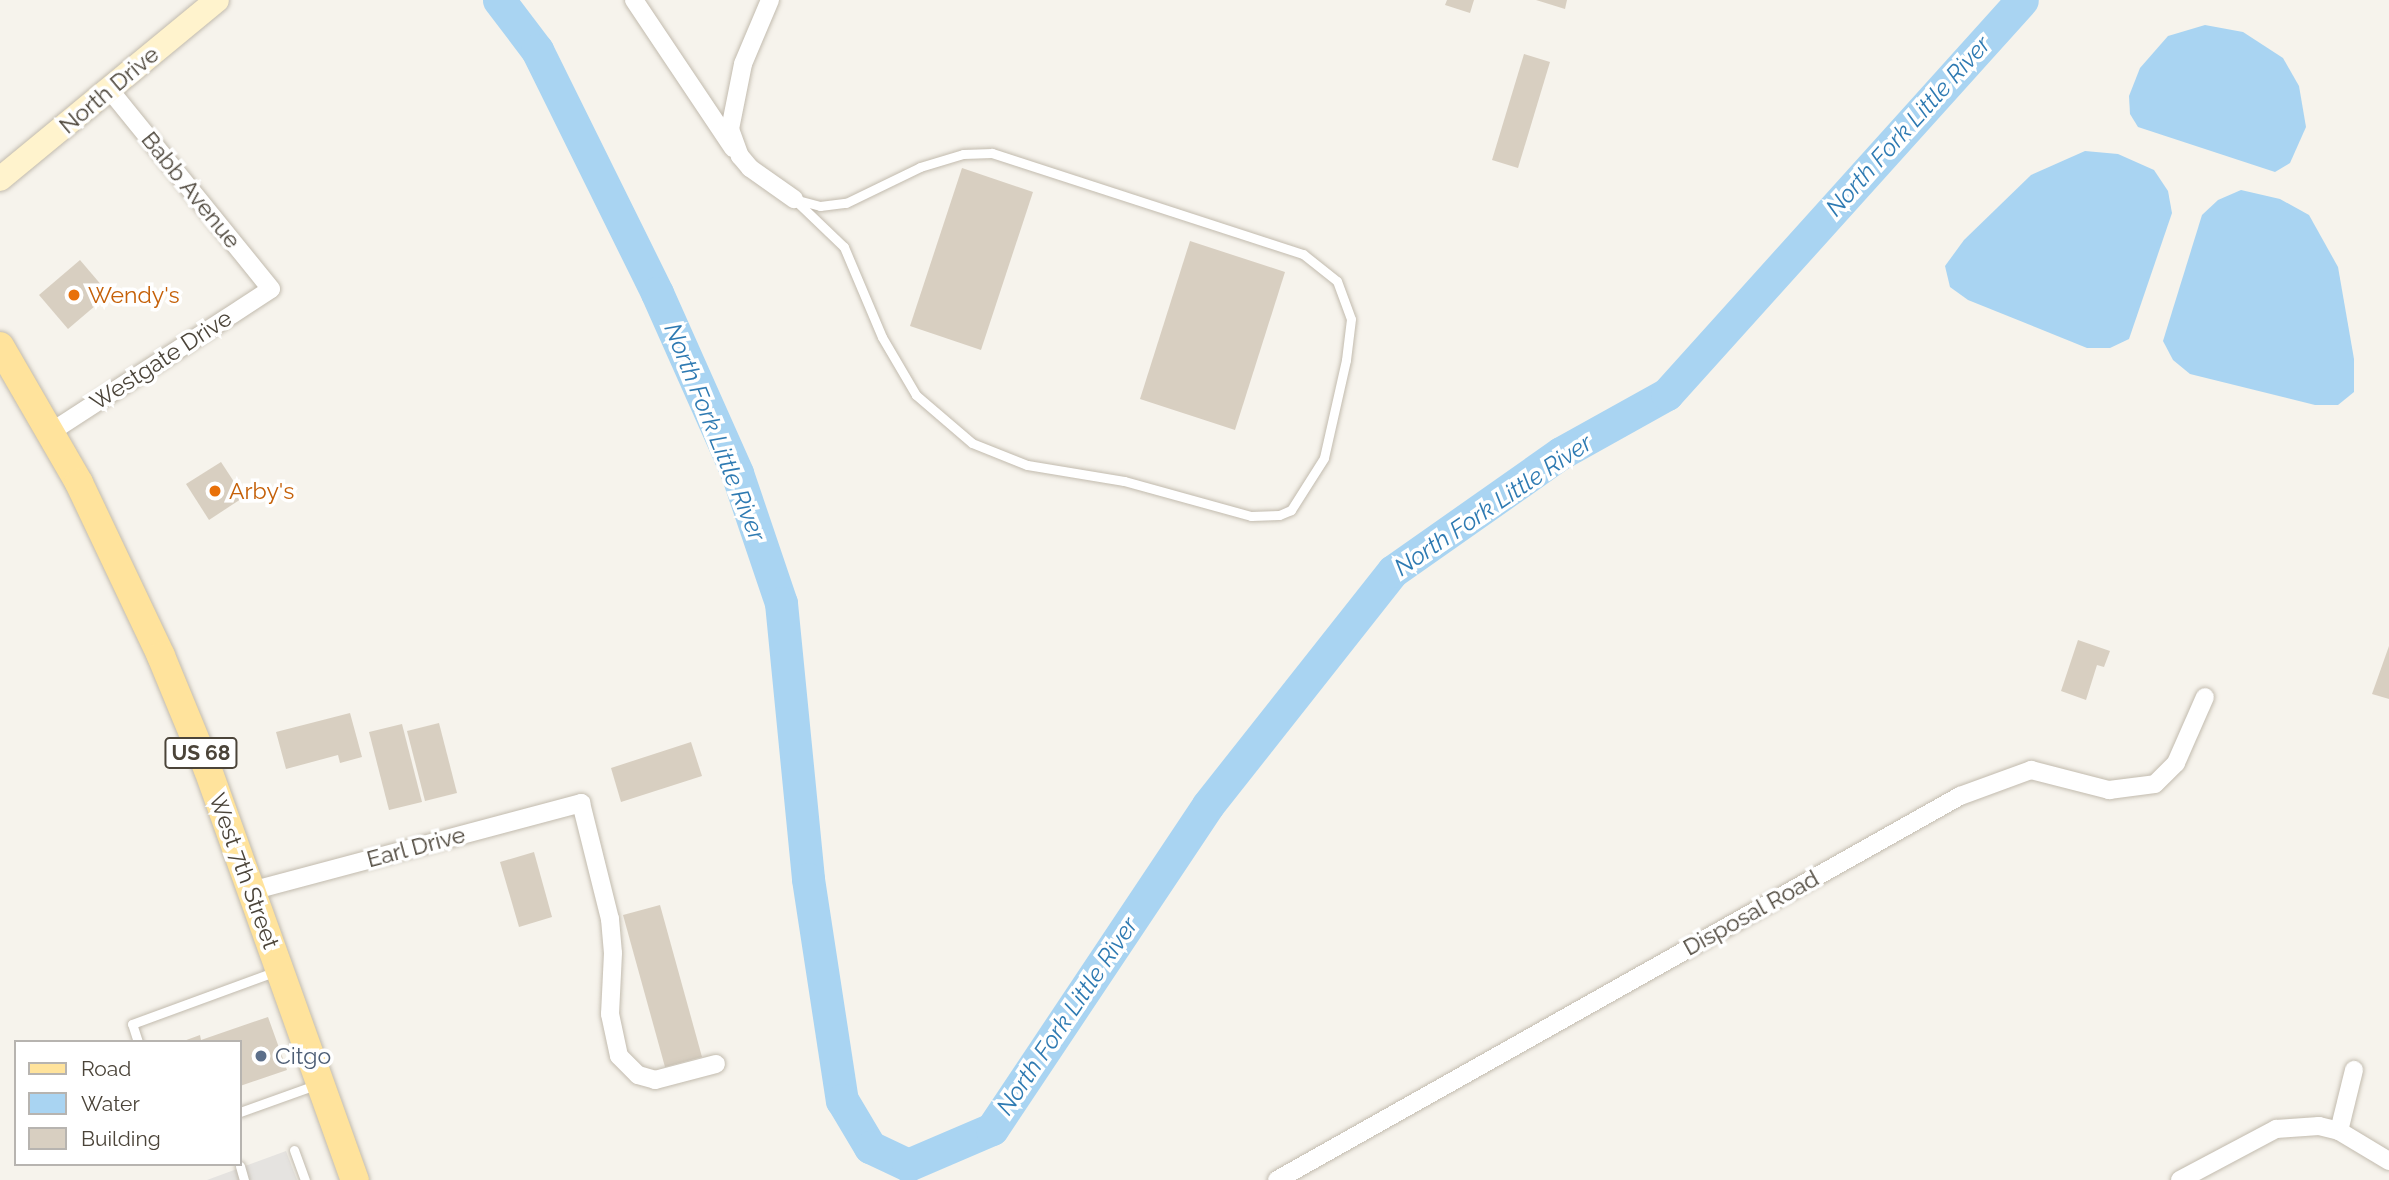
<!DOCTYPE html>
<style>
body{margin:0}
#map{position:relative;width:2389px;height:1180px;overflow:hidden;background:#f6f3ec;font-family:Raleway,sans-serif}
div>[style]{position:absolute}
.parking>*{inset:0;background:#e5e3e0}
.water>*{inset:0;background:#a9d4f2}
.river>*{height:33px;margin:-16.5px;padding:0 16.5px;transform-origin:16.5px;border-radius:16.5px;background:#a9d4f2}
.building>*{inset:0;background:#d8cfc1}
.roads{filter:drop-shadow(0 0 2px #c2bbae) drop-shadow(0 0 2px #c2bbae)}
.service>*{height:9px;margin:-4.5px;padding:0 4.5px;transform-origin:4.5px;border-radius:4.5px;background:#fff}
.minor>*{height:18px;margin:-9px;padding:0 9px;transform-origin:9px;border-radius:9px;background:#fff}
.secondary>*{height:24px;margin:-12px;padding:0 12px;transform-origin:12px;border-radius:12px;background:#fff3cd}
.primary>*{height:28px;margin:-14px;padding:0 14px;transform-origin:14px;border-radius:14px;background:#ffe39c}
.dots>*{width:19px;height:19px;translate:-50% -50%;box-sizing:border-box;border:4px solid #fff;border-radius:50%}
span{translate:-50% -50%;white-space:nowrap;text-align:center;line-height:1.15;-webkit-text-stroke:7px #fff;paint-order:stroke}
.shield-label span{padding:2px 5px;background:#fff;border:2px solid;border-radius:5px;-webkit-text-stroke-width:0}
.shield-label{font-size:21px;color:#4b4439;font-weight:700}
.street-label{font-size:23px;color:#4b4439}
.food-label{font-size:23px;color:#c56008}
.left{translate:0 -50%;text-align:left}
.service-label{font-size:23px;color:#4e5e75}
.water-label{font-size:24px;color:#2e7ab2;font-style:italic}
.legend{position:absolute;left:14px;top:1040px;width:228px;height:126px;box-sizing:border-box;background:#fff;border:2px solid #b7b4b0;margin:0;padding:9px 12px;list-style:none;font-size:21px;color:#4b4439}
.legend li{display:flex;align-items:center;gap:14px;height:35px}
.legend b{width:35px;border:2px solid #b7b4b0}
</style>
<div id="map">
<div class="parking">
<i style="clip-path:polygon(286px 1151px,297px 1180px,207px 1180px)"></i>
</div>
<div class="water">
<i style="clip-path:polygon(2205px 25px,2243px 32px,2283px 58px,2299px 86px,2306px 127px,2290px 163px,2275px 172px,2138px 127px,2130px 114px,2129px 96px,2140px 68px,2168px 36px)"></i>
<i style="clip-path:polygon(2085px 151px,2118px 154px,2154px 170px,2168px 191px,2172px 213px,2129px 339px,2110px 348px,2087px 348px,1968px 300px,1950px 287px,1945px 266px,1964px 240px,2031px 175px)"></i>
<i style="clip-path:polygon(2241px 190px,2280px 199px,2309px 215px,2338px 267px,2354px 359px,2354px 392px,2338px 405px,2315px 405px,2190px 374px,2173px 360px,2163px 341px,2202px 215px,2218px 200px)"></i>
</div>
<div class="river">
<i style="left:499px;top:0;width:63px;rotate:52.8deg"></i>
<i style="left:537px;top:50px;width:271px;rotate:63.7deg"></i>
<i style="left:657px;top:293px;width:197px;rotate:66deg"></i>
<i style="left:737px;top:473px;width:137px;rotate:71.3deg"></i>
<i style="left:781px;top:603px;width:277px;rotate:84.4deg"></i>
<i style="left:808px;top:879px;width:224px;rotate:81.3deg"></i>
<i style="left:842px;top:1100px;width:55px;rotate:59.2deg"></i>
<i style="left:870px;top:1147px;width:42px;rotate:25.3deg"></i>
<i style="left:908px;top:1165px;width:91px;rotate:-23.2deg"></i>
<i style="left:992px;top:1129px;width:389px;rotate:-56.3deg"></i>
<i style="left:1208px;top:805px;width:298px;rotate:-51.7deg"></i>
<i style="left:1393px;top:571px;width:205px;rotate:-35.1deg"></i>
<i style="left:1561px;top:453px;width:121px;rotate:-29.1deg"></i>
<i style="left:1667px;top:394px;width:530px;rotate:-47.98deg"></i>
</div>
<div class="building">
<i style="clip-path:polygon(1447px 0,1474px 0,1470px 13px,1445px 5px)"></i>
<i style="clip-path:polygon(1536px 0,1567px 0,1565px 9px)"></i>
<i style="clip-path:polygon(1524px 54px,1550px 62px,1518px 168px,1492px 160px)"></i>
<i style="clip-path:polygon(962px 168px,1033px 192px,981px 350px,910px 326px)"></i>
<i style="clip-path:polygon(1190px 241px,1285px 272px,1235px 430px,1140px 399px)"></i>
<i style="clip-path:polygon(80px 260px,109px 294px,68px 329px,39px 295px)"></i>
<i style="clip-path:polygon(221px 462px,244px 497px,209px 520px,186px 484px)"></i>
<i style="clip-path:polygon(2078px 640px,2110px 651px,2104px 667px,2097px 665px,2086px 700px,2061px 691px)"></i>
<i style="clip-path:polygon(2389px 646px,2389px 699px,2372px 694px)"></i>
<i style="clip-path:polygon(350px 713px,362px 757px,340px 763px,338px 755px,286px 769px,276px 732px)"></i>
<i style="clip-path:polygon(439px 723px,457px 793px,425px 801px,407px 731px)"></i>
<i style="clip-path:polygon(402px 724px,422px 802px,389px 810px,369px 732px)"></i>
<i style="clip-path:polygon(691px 742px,702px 776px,621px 802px,611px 768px)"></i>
<i style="clip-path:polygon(534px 852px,552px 917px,519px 927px,500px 862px)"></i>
<i style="clip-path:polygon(660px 905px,702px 1057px,665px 1067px,623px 915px)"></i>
<i style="clip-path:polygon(268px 1017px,287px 1070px,240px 1086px,240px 1042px,181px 1042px,200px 1035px,201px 1040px)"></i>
</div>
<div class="roads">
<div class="service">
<i style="left:992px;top:153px;width:327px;rotate:18deg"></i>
<i style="left:1303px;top:254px;width:43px;rotate:38.5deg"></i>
<i style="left:1337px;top:281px;width:40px;rotate:69.8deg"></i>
<i style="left:1351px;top:319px;width:41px;rotate:97deg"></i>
<i style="left:1346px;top:360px;width:100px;rotate:102.7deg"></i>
<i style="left:1324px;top:458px;width:62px;rotate:122.4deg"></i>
<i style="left:1291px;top:510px;width:13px;rotate:157deg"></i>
<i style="left:1279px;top:515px;width:28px;rotate:178deg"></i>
<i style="left:1251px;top:516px;width:132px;rotate:-164.6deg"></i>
<i style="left:1124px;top:481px;width:98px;rotate:-170.6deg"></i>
<i style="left:1027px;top:465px;width:59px;rotate:-158.2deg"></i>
<i style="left:972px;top:443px;width:74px;rotate:-139.4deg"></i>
<i style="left:916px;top:395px;width:67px;rotate:-120.4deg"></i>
<i style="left:882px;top:337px;width:98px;rotate:-112.9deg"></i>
<i style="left:844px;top:247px;width:69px;rotate:-136.2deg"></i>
<i style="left:794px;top:199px;width:27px;rotate:15deg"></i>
<i style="left:820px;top:206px;width:26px;rotate:-7deg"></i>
<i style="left:846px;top:203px;width:82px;rotate:-25.9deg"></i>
<i style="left:920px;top:167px;width:45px;rotate:-16.8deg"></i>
<i style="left:963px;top:154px;width:29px;rotate:-2deg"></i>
<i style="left:138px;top:1042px;width:19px;rotate:-108deg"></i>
<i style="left:132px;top:1024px;width:154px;rotate:-20.1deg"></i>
<i style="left:240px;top:1112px;width:83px;rotate:-19.7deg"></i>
<i style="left:294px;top:1150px;width:32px;rotate:70deg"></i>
<i style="left:240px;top:1166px;width:15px;rotate:74deg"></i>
</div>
<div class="minor">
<i style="left:634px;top:0;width:178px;rotate:56.2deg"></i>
<i style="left:770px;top:0;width:69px;rotate:112.9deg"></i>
<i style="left:743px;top:64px;width:66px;rotate:101.3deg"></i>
<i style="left:730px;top:129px;width:29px;rotate:70deg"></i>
<i style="left:740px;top:156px;width:16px;rotate:50deg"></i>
<i style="left:750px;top:168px;width:54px;rotate:35.2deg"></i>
<i style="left:51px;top:432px;width:262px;rotate:-33deg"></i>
<i style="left:271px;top:289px;width:256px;rotate:-129deg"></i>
<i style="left:251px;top:891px;width:342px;rotate:-14.9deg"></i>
<i style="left:581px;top:803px;width:120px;rotate:76deg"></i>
<i style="left:610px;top:919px;width:34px;rotate:85deg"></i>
<i style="left:613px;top:953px;width:61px;rotate:92.8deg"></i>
<i style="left:610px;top:1014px;width:43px;rotate:77.9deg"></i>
<i style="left:619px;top:1056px;width:27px;rotate:45deg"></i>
<i style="left:638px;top:1075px;width:18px;rotate:16deg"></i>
<i style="left:655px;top:1080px;width:63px;rotate:-14.7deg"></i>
<i style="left:2339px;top:1131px;width:63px;rotate:-76.2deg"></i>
<i style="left:1277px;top:1180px;width:784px;rotate:-29.35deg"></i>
<i style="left:1960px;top:796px;width:76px;rotate:-20.1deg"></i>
<i style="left:2031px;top:770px;width:81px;rotate:14.4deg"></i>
<i style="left:2109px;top:790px;width:46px;rotate:-7.4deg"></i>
<i style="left:2155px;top:784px;width:30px;rotate:-45deg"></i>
<i style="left:2176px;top:763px;width:72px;rotate:-66.3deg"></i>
<i style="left:2180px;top:1180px;width:109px;rotate:-28deg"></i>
<i style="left:2276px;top:1129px;width:43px;rotate:-4deg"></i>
<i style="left:2319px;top:1126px;width:21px;rotate:14deg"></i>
<i style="left:2339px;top:1131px;width:58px;rotate:31deg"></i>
</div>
<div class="secondary">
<i style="left:0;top:179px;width:281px;rotate:-39.5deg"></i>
</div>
<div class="primary">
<i style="left:0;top:346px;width:158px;rotate:60deg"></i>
<i style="left:79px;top:483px;width:191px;rotate:64.6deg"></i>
<i style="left:161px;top:656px;width:123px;rotate:67.6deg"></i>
<i style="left:208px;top:770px;width:436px;rotate:70.3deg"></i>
</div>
</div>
<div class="dots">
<i style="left:74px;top:295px;background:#e8710a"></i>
<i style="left:215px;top:491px;background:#e8710a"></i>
<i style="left:261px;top:1056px;background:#5c6f8a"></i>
</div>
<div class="shield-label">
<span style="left:201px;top:753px">US 68</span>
</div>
<div class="street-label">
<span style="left:109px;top:90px;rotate:-40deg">North Drive</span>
<span style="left:191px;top:190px;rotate:51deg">Babb Avenue</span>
<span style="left:161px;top:360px;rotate:-33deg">Westgate Drive</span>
<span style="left:416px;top:847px;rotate:-15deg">Earl Drive</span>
<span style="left:244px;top:871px;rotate:70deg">West 7th Street</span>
<span style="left:1751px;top:913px;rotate:-29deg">Disposal Road</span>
</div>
<div class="food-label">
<span class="left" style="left:88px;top:295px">Wendy's</span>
<span class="left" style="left:229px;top:491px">Arby's</span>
</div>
<div class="service-label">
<span class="left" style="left:275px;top:1056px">Citgo</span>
</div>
<div class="water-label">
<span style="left:1908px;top:126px;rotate:-48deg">North Fork Little River</span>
<span style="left:715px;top:432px;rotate:68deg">North Fork Little River</span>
<span style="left:1493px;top:505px;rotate:-34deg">North Fork Little River</span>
<span style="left:1067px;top:1016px;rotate:-56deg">North Fork Little River</span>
</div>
<ul class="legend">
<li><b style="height:9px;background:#ffe39c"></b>Road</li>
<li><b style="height:19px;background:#a9d4f2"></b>Water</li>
<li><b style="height:19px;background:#d8cfc1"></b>Building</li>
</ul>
</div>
